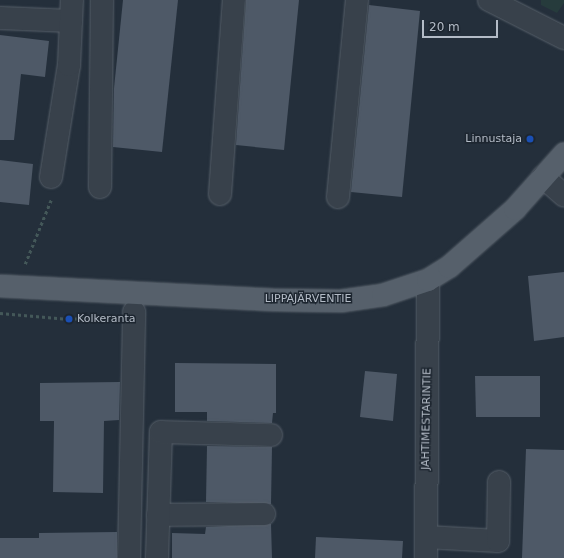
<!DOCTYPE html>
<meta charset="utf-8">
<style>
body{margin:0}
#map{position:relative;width:564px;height:558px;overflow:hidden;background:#242f3b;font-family:"DejaVu Sans",sans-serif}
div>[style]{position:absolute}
.green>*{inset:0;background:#263b3c}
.building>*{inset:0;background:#4e5967}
.path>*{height:2.5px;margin-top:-1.25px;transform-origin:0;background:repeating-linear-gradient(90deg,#445859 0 3px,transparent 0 6px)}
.roads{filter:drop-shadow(0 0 1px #565f69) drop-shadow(0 0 1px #565f69)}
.minor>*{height:22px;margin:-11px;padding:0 11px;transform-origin:11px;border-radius:11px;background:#38414b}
.major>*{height:22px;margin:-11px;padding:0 11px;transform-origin:11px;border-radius:11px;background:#56606b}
.dots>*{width:11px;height:11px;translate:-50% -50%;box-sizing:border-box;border:2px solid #1d2630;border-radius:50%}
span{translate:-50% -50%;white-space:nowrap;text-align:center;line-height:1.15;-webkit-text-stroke:3px #1d2630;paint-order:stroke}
.poi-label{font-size:11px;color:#b4bcc7}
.right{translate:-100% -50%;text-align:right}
.left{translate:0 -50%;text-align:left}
.street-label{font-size:11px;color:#b4bcc7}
.scale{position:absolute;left:422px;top:20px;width:76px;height:18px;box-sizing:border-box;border:2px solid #b4bcc7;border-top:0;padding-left:5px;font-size:12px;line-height:14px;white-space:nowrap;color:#b4bcc7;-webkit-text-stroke:3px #1d2630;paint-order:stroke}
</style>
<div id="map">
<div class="green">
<i style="clip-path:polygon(541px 0,564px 0,564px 3px,557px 13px,541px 5px)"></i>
</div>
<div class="building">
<i style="clip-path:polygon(123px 0,178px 0,162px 152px,113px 147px,114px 88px)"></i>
<i style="clip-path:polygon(246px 0,299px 0,284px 150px,236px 145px)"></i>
<i style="clip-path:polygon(369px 5px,420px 11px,402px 197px,351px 192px)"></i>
<i style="clip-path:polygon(0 35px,49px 41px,45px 77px,21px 74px,14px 140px,0 140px)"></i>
<i style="clip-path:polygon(0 160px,33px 164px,29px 205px,0 202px)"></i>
<i style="clip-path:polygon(564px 272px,564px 337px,534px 341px,528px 276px)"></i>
<i style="clip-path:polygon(175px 363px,276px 364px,276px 413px,273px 413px,272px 423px,207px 421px,207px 412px,175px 412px)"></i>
<i style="clip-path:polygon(365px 371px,397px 374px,393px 421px,360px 417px)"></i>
<i style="clip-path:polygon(475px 376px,540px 376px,540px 417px,476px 417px)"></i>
<i style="clip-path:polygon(120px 382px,119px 420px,104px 421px,103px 493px,53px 492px,54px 421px,40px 421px,40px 383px)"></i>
<i style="clip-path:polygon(207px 446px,272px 447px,271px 504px,206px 502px)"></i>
<i style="clip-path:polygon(526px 449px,564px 450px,564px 558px,522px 558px)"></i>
<i style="clip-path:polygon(271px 524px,272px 558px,172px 558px,172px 533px,205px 534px,206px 527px)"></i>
<i style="clip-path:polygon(117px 532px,117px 558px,0 558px,0 538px,39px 538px,39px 533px)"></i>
<i style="clip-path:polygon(316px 537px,403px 541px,402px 558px,315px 558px)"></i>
</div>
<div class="path">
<i style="left:25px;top:264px;width:69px;rotate:-67.9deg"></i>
<i style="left:0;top:313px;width:69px;rotate:5deg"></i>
<i style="left:69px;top:319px;width:28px;rotate:-4deg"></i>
</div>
<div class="roads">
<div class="minor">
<i style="left:489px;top:0;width:84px;rotate:26.9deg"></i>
<i style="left:0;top:18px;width:71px;rotate:2.4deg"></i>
<i style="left:51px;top:177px;width:113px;rotate:-80.9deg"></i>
<i style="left:69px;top:65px;width:65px;rotate:-87.4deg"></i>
<i style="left:543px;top:177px;width:28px;rotate:41deg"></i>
<i style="left:100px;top:187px;width:187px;rotate:-89.4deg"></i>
<i style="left:220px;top:194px;width:195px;rotate:-85.9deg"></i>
<i style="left:338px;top:197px;width:198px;rotate:-84.5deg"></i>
<i style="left:158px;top:515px;width:106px;rotate:-0.5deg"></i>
<i style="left:426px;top:537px;width:72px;rotate:3.2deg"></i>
<i style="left:498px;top:541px;width:59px;rotate:-89deg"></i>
<i style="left:129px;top:558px;width:246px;rotate:-88.8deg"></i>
<i style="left:157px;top:558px;width:126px;rotate:-88.2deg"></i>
<i style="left:161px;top:432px;width:110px;rotate:1.6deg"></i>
<i style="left:426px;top:558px;width:278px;rotate:-89.6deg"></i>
</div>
<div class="major">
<i style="left:0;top:286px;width:275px;rotate:2.9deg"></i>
<i style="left:275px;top:300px;width:66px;rotate:0.9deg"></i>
<i style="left:341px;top:301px;width:42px;rotate:-8.1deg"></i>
<i style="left:383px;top:295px;width:47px;rotate:-18.4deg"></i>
<i style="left:428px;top:280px;width:25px;rotate:-32deg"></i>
<i style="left:449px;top:267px;width:88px;rotate:-41.3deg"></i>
<i style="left:515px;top:209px;width:74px;rotate:-48.3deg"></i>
</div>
</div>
<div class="dots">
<i style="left:530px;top:139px;background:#1a4fb4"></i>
<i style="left:69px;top:319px;background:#1a4fb4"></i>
</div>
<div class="poi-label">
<span class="right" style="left:522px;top:139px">Linnustaja</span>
<span class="left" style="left:77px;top:319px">Kolkeranta</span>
</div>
<div class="street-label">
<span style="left:308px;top:299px">LIPPAJÄRVENTIE</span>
<span style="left:427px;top:419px;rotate:-89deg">JAHTIMESTARINTIE</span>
</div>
<div class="scale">20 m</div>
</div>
